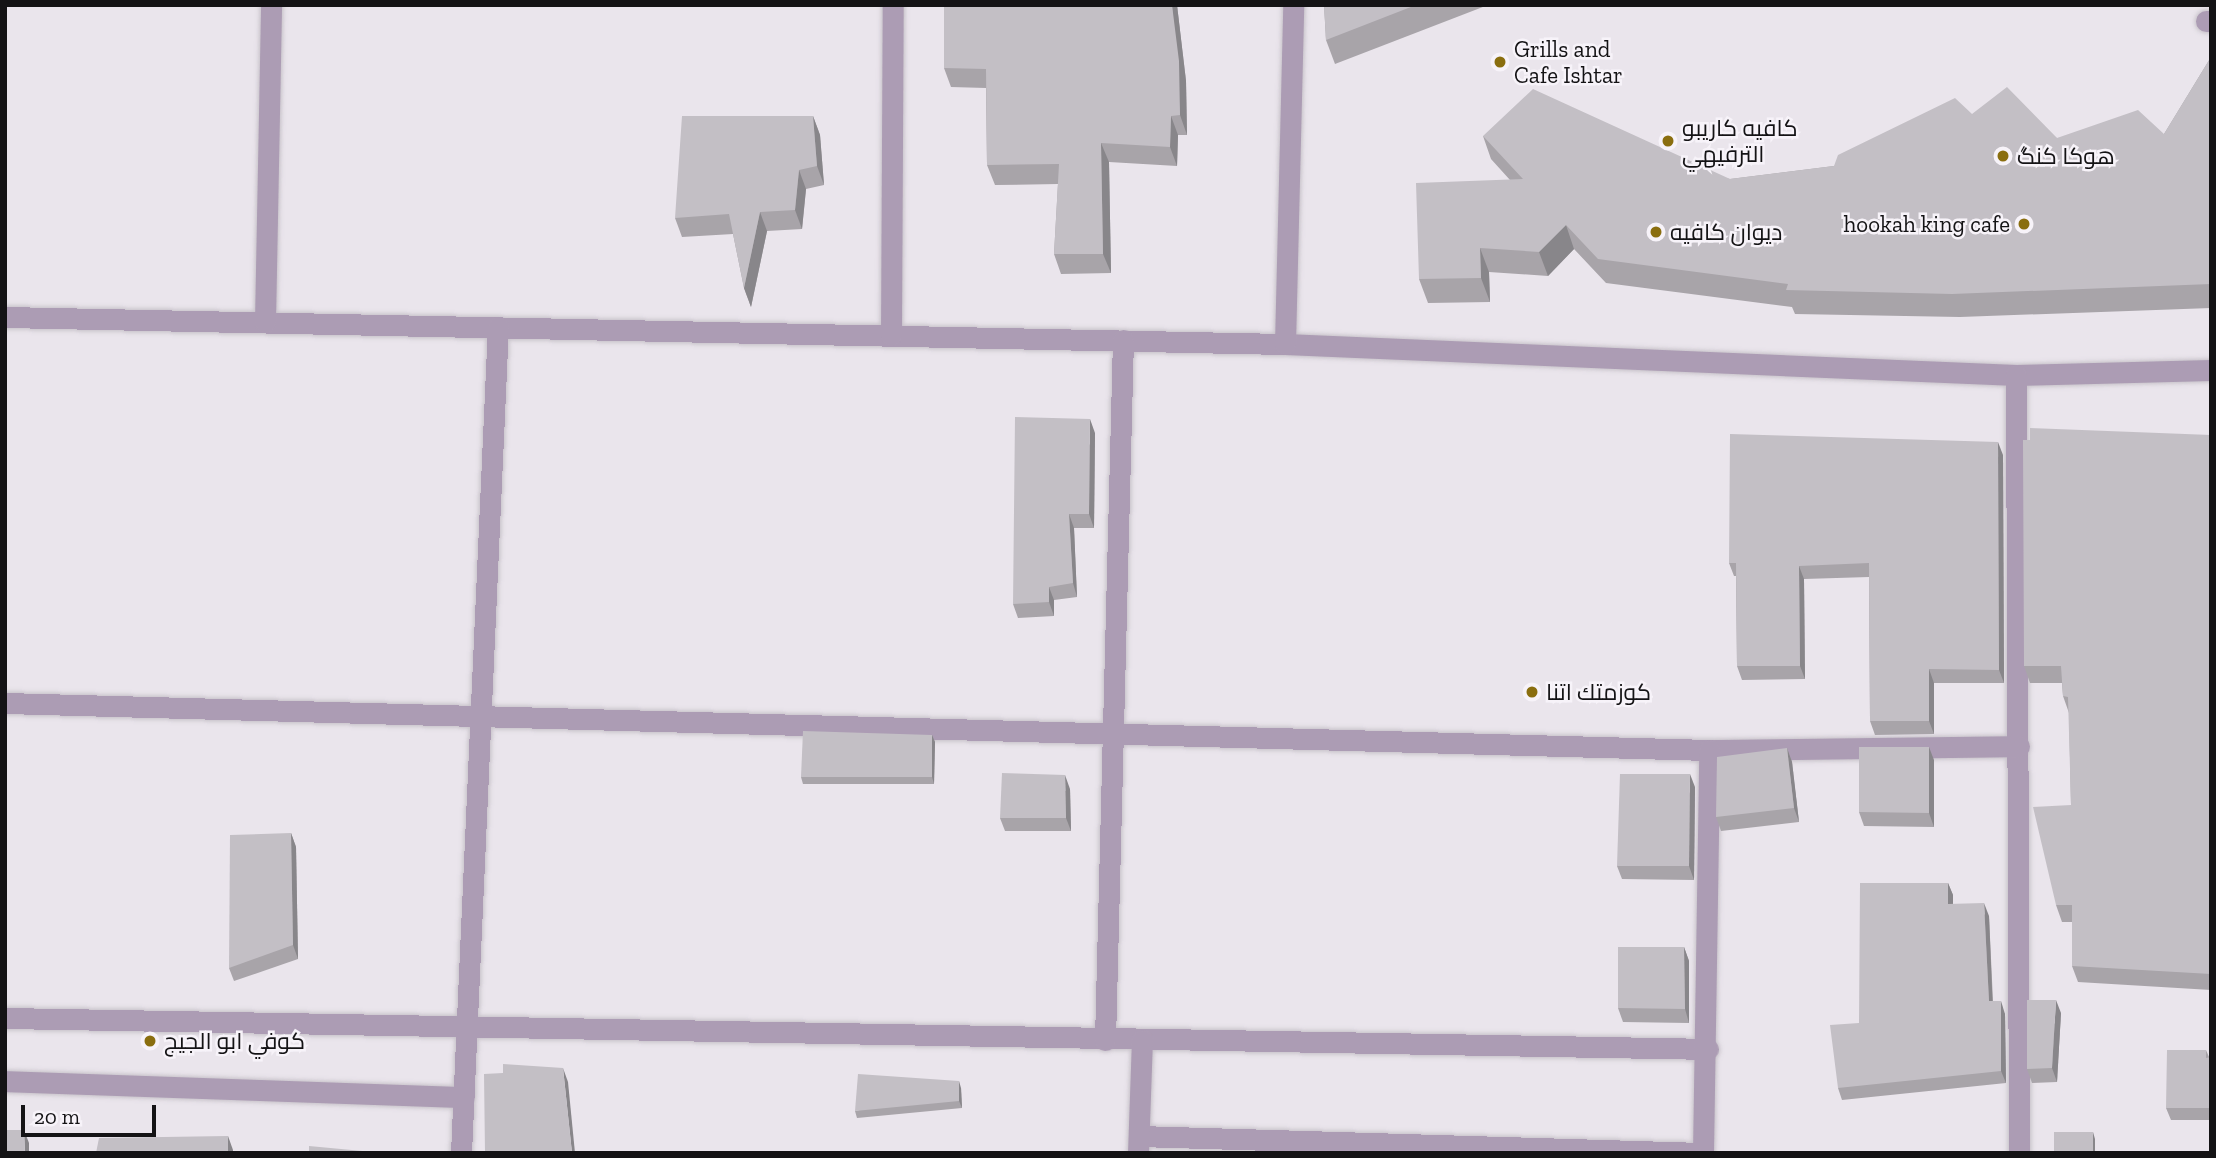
<!DOCTYPE html>
<meta charset="utf-8">
<style>
body{margin:0}
#map{position:relative;width:2216px;height:1158px;overflow:hidden;background:#eae5ec;font-family:"Zilla Slab",Cairo,serif}
div>[style]{position:absolute}
.roads{filter:drop-shadow(0 0 2px #c8c3ca) drop-shadow(0 0 2px #c8c3ca)}
.service>*{height:21px;margin:-10.5px;padding:0 10.5px;transform-origin:10.5px;border-radius:10.5px;background:#ac9cb4}
.minor>*{height:21px;margin:-10.5px;padding:0 10.5px;transform-origin:10.5px;border-radius:10.5px;background:#ac9cb4}
.wall>*{inset:0;background:#a8a4a9}
.shaded-wall>*{inset:0;background:#88868a}
.building>*{inset:0;background:#c3bfc5}
.dots>*{width:19px;height:19px;translate:-50% -50%;box-sizing:border-box;border:4px solid #f7f3f9;border-radius:50%}
span{translate:-50% -50%;white-space:nowrap;text-align:center;line-height:1.15;-webkit-text-stroke:5px #f7f3f9;paint-order:stroke}
.poi-label{font-size:23px;color:#141315}
.left{translate:0 -50%;text-align:left}
.right{translate:-100% -50%;text-align:right}
.frame{position:absolute;inset:0;border:7px solid #141315;pointer-events:none}
.scale{position:absolute;left:21px;top:1105px;width:135px;height:32px;box-sizing:border-box;border:4px solid #141315;border-top:0;padding-left:9px;font-size:21px;line-height:24px;white-space:nowrap;color:#141315;-webkit-text-stroke:5px #f7f3f9;paint-order:stroke}
</style>
<div id="map">
<div class="roads">
<div class="service">
<i style="left:2206px;top:21px;width:5px"></i>
</div>
<div class="minor">
<i style="left:5px;top:317px;width:1280px;rotate:1.21deg"></i>
<i style="left:1285px;top:344px;width:732px;rotate:2.43deg"></i>
<i style="left:2016px;top:375px;width:195px;rotate:-1.5deg"></i>
<i style="left:265px;top:322px;width:317px;rotate:-88.9deg"></i>
<i style="left:891px;top:335px;width:330px;rotate:-89.7deg"></i>
<i style="left:1285px;top:344px;width:339px;rotate:-88.6deg"></i>
<i style="left:2016px;top:375px;width:778px;rotate:89.78deg"></i>
<i style="left:5px;top:703px;width:1705px;rotate:1.58deg"></i>
<i style="left:1709px;top:750px;width:310px;rotate:-0.7deg"></i>
<i style="left:5px;top:1018px;width:1703px;rotate:1.04deg"></i>
<i style="left:1105px;top:1040px;width:700px;rotate:-88.53deg"></i>
<i style="left:5px;top:1081px;width:459px;rotate:2deg"></i>
<i style="left:1139px;top:1136px;width:564px;rotate:1.73deg"></i>
<i style="left:461px;top:1153px;width:827px;rotate:-87.44deg"></i>
<i style="left:1138px;top:1153px;width:113px;rotate:-88deg"></i>
<i style="left:1703px;top:1153px;width:403px;rotate:-89.1deg"></i>
</div>
</div>
<div class="wall">
<i style="clip-path:polygon(944px 5px,1177px 5px,1186px 81px,1187px 135px,1178px 135px,1177px 166px,1109px 162px,1111px 273px,1061px 274px,1054px 254px,1058px 184px,995px 185px,987px 165px,986px 88px,951px 87px,944px 68px)"></i>
<i style="clip-path:polygon(1324px 5px,1488px 5px,1335px 64px,1326px 40px)"></i>
<i style="clip-path:polygon(2211px 57px,2211px 308px,1960px 317px,1795px 314px,1792px 307px,1606px 283px,1574px 249px,1548px 276px,1489px 272px,1490px 302px,1428px 303px,1419px 279px,1510px 180px,1491px 159px,1483px 136px,1730px 179px,1834px 166px,1972px 114px,2057px 138px,2164px 134px)"></i>
<i style="clip-path:polygon(813px 116px,820px 135px,824px 185px,806px 189px,802px 229px,767px 231px,751px 307px,744px 288px,733px 234px,682px 237px,675px 218px)"></i>
<i style="clip-path:polygon(1095px 433px,1094px 528px,1074px 528px,1077px 597px,1054px 600px,1054px 616px,1018px 618px,1013px 604px)"></i>
<i style="clip-path:polygon(2211px 435px,2211px 990px,2078px 982px,2072px 966px,2072px 922px,2062px 922px,2056px 905px,2071px 805px,2069px 713px,2063px 696px,2062px 683px,2030px 683px,2024px 666px,2030px 440px)"></i>
<i style="clip-path:polygon(2003px 455px,2004px 683px,1934px 683px,1934px 734px,1875px 735px,1870px 721px,1869px 577px,1804px 579px,1805px 679px,1742px 680px,1737px 666px,1736px 576px,1734px 576px,1729px 563px)"></i>
<i style="clip-path:polygon(932px 735px,935px 742px,934px 784px,803px 784px,801px 777px)"></i>
<i style="clip-path:polygon(1787px 748px,1792px 762px,1799px 822px,1721px 831px,1716px 817px)"></i>
<i style="clip-path:polygon(1934px 760px,1934px 827px,1864px 826px,1859px 812px)"></i>
<i style="clip-path:polygon(1695px 787px,1694px 880px,1622px 879px,1617px 866px)"></i>
<i style="clip-path:polygon(1070px 789px,1071px 831px,1005px 831px,1000px 818px)"></i>
<i style="clip-path:polygon(291px 833px,296px 847px,298px 959px,234px 981px,229px 968px)"></i>
<i style="clip-path:polygon(1948px 883px,1953px 895px,1953px 904px,1989px 916px,1993px 1001px,2005px 1014px,2006px 1083px,1842px 1100px,1838px 1088px,1859px 1023px)"></i>
<i style="clip-path:polygon(1684px 947px,1689px 961px,1689px 1023px,1623px 1022px,1618px 1008px)"></i>
<i style="clip-path:polygon(2061px 1013px,2057px 1082px,2032px 1083px,2027px 1069px)"></i>
<i style="clip-path:polygon(2206px 1050px,2209px 1057px,2211px 1057px,2211px 1120px,2171px 1120px,2166px 1108px)"></i>
<i style="clip-path:polygon(961px 1088px,962px 1108px,857px 1118px,855px 1111px)"></i>
</div>
<div class="shaded-wall">
<i style="clip-path:polygon(1172px 5px,1177px 5px,1186px 81px,1187px 135px,1180px 115px)"></i>
<i style="clip-path:polygon(813px 116px,820px 135px,824px 185px,817px 166px)"></i>
<i style="clip-path:polygon(1171px 116px,1178px 135px,1177px 166px,1170px 147px)"></i>
<i style="clip-path:polygon(1101px 143px,1109px 162px,1111px 273px,1103px 254px)"></i>
<i style="clip-path:polygon(799px 170px,806px 189px,802px 229px,795px 210px)"></i>
<i style="clip-path:polygon(760px 212px,767px 231px,751px 307px,744px 288px)"></i>
<i style="clip-path:polygon(1566px 225px,1574px 249px,1548px 276px,1539px 252px)"></i>
<i style="clip-path:polygon(1480px 248px,1489px 272px,1490px 302px,1481px 278px)"></i>
<i style="clip-path:polygon(1090px 419px,1095px 433px,1094px 528px,1089px 514px)"></i>
<i style="clip-path:polygon(1998px 442px,2003px 455px,2004px 683px,1999px 670px)"></i>
<i style="clip-path:polygon(1069px 514px,1074px 528px,1077px 597px,1073px 583px)"></i>
<i style="clip-path:polygon(1799px 566px,1804px 579px,1805px 679px,1800px 666px)"></i>
<i style="clip-path:polygon(1049px 587px,1054px 600px,1054px 616px,1049px 602px)"></i>
<i style="clip-path:polygon(1929px 669px,1934px 683px,1934px 734px,1929px 721px)"></i>
<i style="clip-path:polygon(932px 735px,935px 742px,934px 784px,932px 777px)"></i>
<i style="clip-path:polygon(1929px 747px,1934px 760px,1934px 827px,1929px 813px)"></i>
<i style="clip-path:polygon(1787px 748px,1792px 762px,1799px 822px,1794px 808px)"></i>
<i style="clip-path:polygon(1690px 774px,1695px 787px,1694px 880px,1689px 866px)"></i>
<i style="clip-path:polygon(1065px 775px,1070px 789px,1071px 831px,1066px 818px)"></i>
<i style="clip-path:polygon(291px 833px,296px 847px,298px 959px,293px 945px)"></i>
<i style="clip-path:polygon(1948px 883px,1953px 895px,1953px 917px,1948px 904px)"></i>
<i style="clip-path:polygon(1984px 903px,1989px 916px,1993px 1014px,1989px 1001px)"></i>
<i style="clip-path:polygon(1684px 947px,1689px 961px,1689px 1023px,1685px 1009px)"></i>
<i style="clip-path:polygon(2056px 1000px,2061px 1013px,2057px 1082px,2052px 1068px)"></i>
<i style="clip-path:polygon(2001px 1001px,2005px 1014px,2006px 1083px,2001px 1071px)"></i>
<i style="clip-path:polygon(563px 1068px,568px 1082px,575px 1153px,572px 1153px)"></i>
<i style="clip-path:polygon(959px 1081px,961px 1088px,962px 1108px,959px 1101px)"></i>
<i style="clip-path:polygon(24px 1130px,29px 1143px,29px 1153px,25px 1153px)"></i>
<i style="clip-path:polygon(2093px 1132px,2095px 1139px,2095px 1153px,2093px 1153px)"></i>
<i style="clip-path:polygon(228px 1136px,233px 1150px,233px 1153px,228px 1153px)"></i>
</div>
<div class="building">
<i style="clip-path:polygon(944px 5px,1172px 5px,1179px 61px,1180px 115px,1171px 116px,1170px 147px,1101px 143px,1103px 254px,1054px 254px,1059px 164px,987px 165px,986px 69px,944px 68px)"></i>
<i style="clip-path:polygon(1324px 5px,1416px 5px,1326px 40px)"></i>
<i style="clip-path:polygon(2211px 57px,2211px 284px,1952px 294px,1786px 290px,1788px 284px,1598px 259px,1566px 225px,1539px 252px,1480px 248px,1481px 278px,1419px 279px,1416px 183px,1523px 179px,1483px 136px,1533px 89px,1730px 179px,1834px 166px,1838px 155px,1955px 98px,1972px 114px,2007px 87px,2057px 138px,2138px 110px,2164px 134px)"></i>
<i style="clip-path:polygon(682px 116px,813px 116px,817px 166px,799px 170px,795px 210px,760px 212px,744px 288px,729px 214px,675px 218px)"></i>
<i style="clip-path:polygon(1015px 417px,1090px 419px,1089px 514px,1069px 514px,1073px 583px,1049px 587px,1049px 602px,1013px 604px)"></i>
<i style="clip-path:polygon(2030px 428px,2211px 435px,2211px 974px,2072px 966px,2072px 905px,2056px 905px,2033px 807px,2071px 805px,2068px 697px,2063px 696px,2061px 666px,2024px 666px,2023px 440px,2030px 440px)"></i>
<i style="clip-path:polygon(1730px 434px,1998px 442px,1999px 670px,1929px 669px,1929px 721px,1870px 721px,1869px 563px,1799px 566px,1800px 666px,1737px 666px,1736px 563px,1729px 563px)"></i>
<i style="clip-path:polygon(803px 731px,932px 735px,932px 777px,801px 777px)"></i>
<i style="clip-path:polygon(1859px 747px,1929px 747px,1929px 813px,1859px 812px)"></i>
<i style="clip-path:polygon(1787px 748px,1794px 808px,1716px 817px,1717px 757px)"></i>
<i style="clip-path:polygon(1002px 773px,1065px 775px,1066px 818px,1000px 818px)"></i>
<i style="clip-path:polygon(1620px 774px,1690px 774px,1689px 866px,1617px 866px)"></i>
<i style="clip-path:polygon(291px 833px,293px 945px,229px 968px,230px 835px)"></i>
<i style="clip-path:polygon(1860px 883px,1948px 883px,1948px 904px,1984px 903px,1989px 1001px,2001px 1001px,2001px 1071px,1838px 1088px,1830px 1025px,1859px 1023px)"></i>
<i style="clip-path:polygon(1618px 947px,1684px 947px,1685px 1009px,1618px 1008px)"></i>
<i style="clip-path:polygon(2027px 1000px,2056px 1000px,2052px 1068px,2027px 1069px)"></i>
<i style="clip-path:polygon(2167px 1050px,2206px 1050px,2206px 1058px,2211px 1057px,2211px 1108px,2166px 1108px)"></i>
<i style="clip-path:polygon(503px 1064px,563px 1068px,572px 1153px,485px 1153px,484px 1074px,503px 1073px)"></i>
<i style="clip-path:polygon(858px 1074px,959px 1081px,959px 1101px,855px 1111px)"></i>
<i style="clip-path:polygon(5px 1130px,24px 1130px,25px 1153px,5px 1153px)"></i>
<i style="clip-path:polygon(2054px 1132px,2093px 1132px,2093px 1153px,2054px 1153px)"></i>
<i style="clip-path:polygon(228px 1136px,228px 1153px,96px 1153px,99px 1138px)"></i>
<i style="clip-path:polygon(309px 1146px,373px 1152px,373px 1153px,309px 1153px)"></i>
</div>
<div class="dots">
<i style="left:1500px;top:62px;background:#8a6e0f"></i>
<i style="left:1668px;top:141px;background:#8a6e0f"></i>
<i style="left:2003px;top:156px;background:#8a6e0f"></i>
<i style="left:2024px;top:224px;background:#8a6e0f"></i>
<i style="left:1656px;top:232px;background:#8a6e0f"></i>
<i style="left:1532px;top:692px;background:#8a6e0f"></i>
<i style="left:150px;top:1041px;background:#8a6e0f"></i>
</div>
<div class="poi-label">
<span class="left" style="left:1514px;top:62px">Grills and<br>Cafe Ishtar</span>
<span class="left" style="left:1682px;top:141px">كافيه كاريبو<br>الترفيهي</span>
<span class="left" style="left:2017px;top:156px">هوكا كنگ</span>
<span class="right" style="left:2010px;top:224px">hookah king cafe</span>
<span class="left" style="left:1670px;top:232px">ديوان كافيه</span>
<span class="left" style="left:1546px;top:692px">كوزمتك اتنا</span>
<span class="left" style="left:164px;top:1041px">كوفي ابو الجيج</span>
</div>
<div class="frame"></div>
<div class="scale">20 m</div>
</div>
